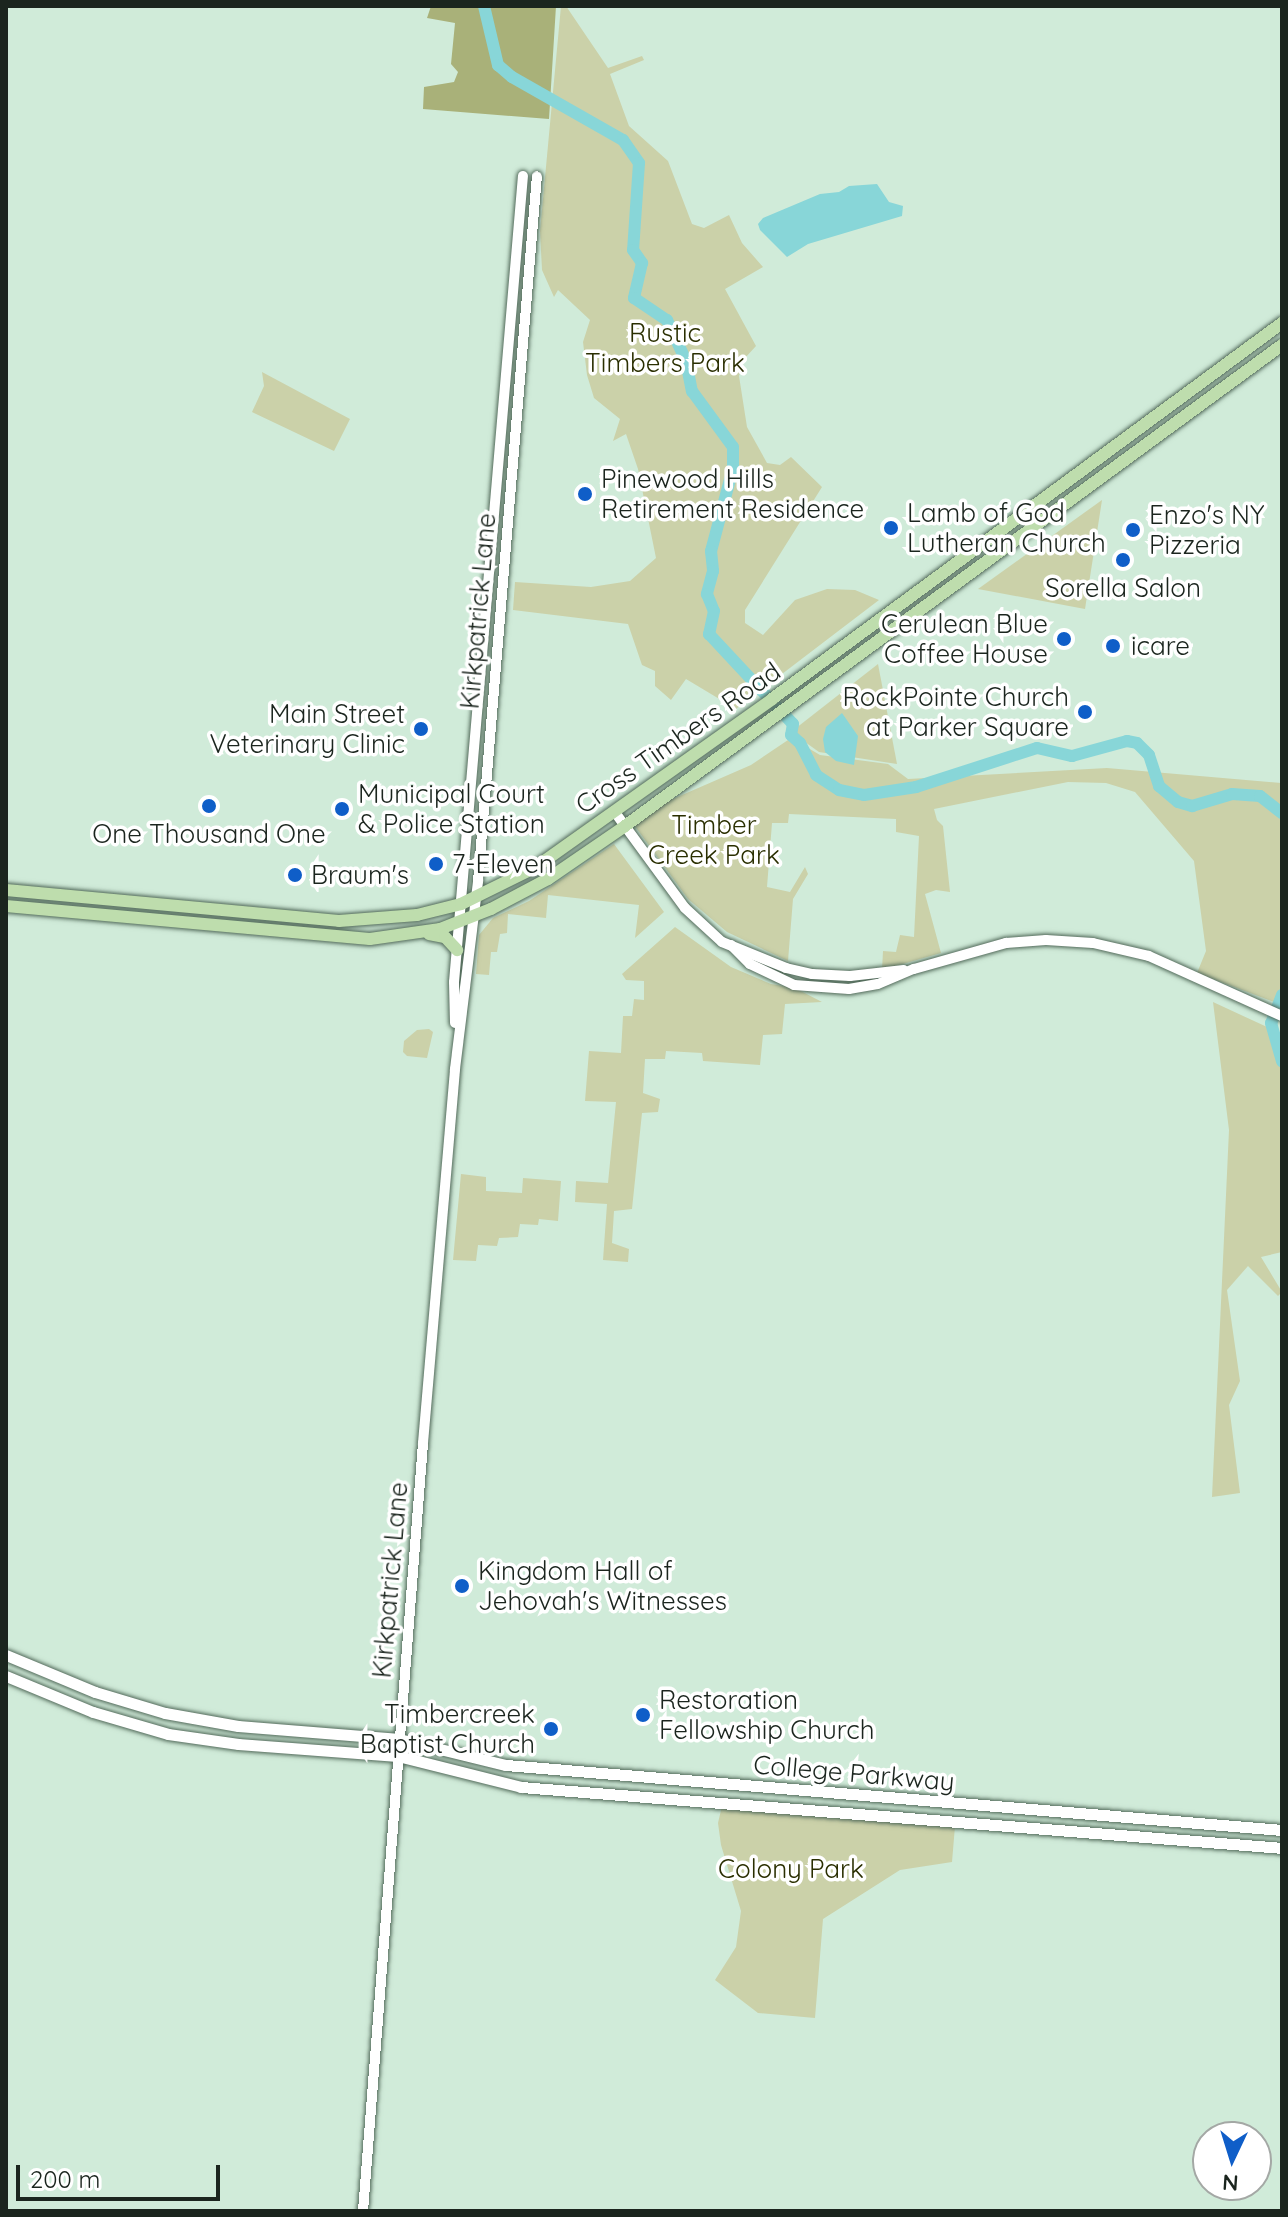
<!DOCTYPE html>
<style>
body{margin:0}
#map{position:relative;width:1288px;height:2217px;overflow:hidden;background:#d0ebd9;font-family:Quicksand,sans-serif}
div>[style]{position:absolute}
.green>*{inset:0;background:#cbd1a9}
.forest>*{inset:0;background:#a9b179}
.water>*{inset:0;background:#88d6d8}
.river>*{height:12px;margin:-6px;padding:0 6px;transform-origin:6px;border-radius:6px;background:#88d6d8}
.roads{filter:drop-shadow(0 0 2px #526a5a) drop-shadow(0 0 2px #526a5a)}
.tertiary>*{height:10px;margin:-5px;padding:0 5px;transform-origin:5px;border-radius:5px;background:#fff}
.secondary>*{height:11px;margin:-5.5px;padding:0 5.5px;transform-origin:5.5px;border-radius:5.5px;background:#fff}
.primary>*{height:12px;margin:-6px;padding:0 6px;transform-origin:6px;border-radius:6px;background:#beddad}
.dots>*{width:22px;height:22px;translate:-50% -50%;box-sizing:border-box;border:4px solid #fff;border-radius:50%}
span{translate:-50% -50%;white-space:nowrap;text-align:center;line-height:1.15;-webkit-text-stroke:7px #fff;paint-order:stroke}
.park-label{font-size:26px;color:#2a2f01}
.poi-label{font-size:26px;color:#1b251e}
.left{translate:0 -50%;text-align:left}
.right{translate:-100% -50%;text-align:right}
.street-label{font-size:26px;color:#1b251e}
.frame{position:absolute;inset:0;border:8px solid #1b251e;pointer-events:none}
.north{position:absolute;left:1192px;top:2121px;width:80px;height:80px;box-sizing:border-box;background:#fff;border:2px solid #a4a8a5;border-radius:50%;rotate:184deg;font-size:22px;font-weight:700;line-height:32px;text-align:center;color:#1b251e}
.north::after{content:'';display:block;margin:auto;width:28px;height:36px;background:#0f5ec8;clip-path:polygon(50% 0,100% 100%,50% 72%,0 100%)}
.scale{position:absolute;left:16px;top:2165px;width:204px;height:36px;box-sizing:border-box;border:4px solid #1b251e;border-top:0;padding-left:10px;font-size:24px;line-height:28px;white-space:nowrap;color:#1b251e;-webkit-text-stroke:6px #fff;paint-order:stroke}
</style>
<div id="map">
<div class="green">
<i style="clip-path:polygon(561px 6px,566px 6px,608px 68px,642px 56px,644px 60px,610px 74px,629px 126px,668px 161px,692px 224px,704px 228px,729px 215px,742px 243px,763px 267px,725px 289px,756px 346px,745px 358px,739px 376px,747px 427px,767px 463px,780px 465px,791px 457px,822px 487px,745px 610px,745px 623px,763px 635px,795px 600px,827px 589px,855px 590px,879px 600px,736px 709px,686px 679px,671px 700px,655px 686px,655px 671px,642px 665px,628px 624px,513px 610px,515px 582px,591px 587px,630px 581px,656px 558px,638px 469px,626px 434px,613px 441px,620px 419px,594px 398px,587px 375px,583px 342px,590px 320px,558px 290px,554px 297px,542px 270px,540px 231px)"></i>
<i style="clip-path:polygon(262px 372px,350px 419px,334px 451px,252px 412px,264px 386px)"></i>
<i style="clip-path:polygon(1102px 500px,1085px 609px,978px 589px)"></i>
<i style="clip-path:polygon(878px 664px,897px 764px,819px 752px,791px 732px)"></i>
<i style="clip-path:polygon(791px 738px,820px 755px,888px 764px,908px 779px,1107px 768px,1281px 783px,1282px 1005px,1197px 973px,1206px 951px,1194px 861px,1135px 792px,1106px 783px,1068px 782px,934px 809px,937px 820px,943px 826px,950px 892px,936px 890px,925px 894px,941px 953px,882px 970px,883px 951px,896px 952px,900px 935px,914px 937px,919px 836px,896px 832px,896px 819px,789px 814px,788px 823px,772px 823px,767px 887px,790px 892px,805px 867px,808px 874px,793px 899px,788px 961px,727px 932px,688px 899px,634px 825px,666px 802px,751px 765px)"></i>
<i style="clip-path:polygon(614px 844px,664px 912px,635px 938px,639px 905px,548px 895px,546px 918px,508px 914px,507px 933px,500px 934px,497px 952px,491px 952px,489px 975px,476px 974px,479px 935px,493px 918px,529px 901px)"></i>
<i style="clip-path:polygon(675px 927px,731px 967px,771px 984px,795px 988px,822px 1002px,785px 1004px,782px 1034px,763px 1035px,760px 1065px,703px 1061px,702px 1053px,666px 1051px,665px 1059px,645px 1059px,643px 1093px,660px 1099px,658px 1112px,642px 1113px,632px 1209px,614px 1211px,612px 1243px,629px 1249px,628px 1262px,603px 1260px,607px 1204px,575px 1202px,576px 1181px,608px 1183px,616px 1102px,585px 1101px,589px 1051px,621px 1053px,623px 1016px,632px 1016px,634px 999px,644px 1000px,644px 981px,626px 980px,622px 974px)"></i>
<i style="clip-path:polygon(1213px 1002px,1282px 1034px,1282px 1252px,1261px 1257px,1282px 1292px,1278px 1296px,1248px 1266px,1227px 1290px,1240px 1381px,1229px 1405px,1240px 1493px,1212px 1497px,1229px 1130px)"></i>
<i style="clip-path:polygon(417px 1030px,429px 1029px,433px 1032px,427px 1058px,407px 1056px,403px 1052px,404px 1041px)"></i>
<i style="clip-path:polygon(461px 1174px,486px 1177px,486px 1191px,522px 1193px,523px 1178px,561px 1181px,558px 1221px,539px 1219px,538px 1225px,520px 1224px,518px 1237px,499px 1238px,497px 1246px,478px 1245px,476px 1261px,453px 1260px)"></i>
<i style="clip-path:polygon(722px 1806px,955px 1826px,952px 1862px,900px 1870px,823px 1919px,815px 2018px,758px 2013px,715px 1980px,736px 1947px,741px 1911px,721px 1845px,718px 1823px)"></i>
</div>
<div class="forest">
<i style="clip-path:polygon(431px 6px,556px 6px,549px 119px,423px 109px,424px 87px,454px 82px,458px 72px,451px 64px,455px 23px,427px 18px)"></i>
</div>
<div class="water">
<i style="clip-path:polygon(877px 184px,889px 202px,903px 206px,902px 216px,808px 244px,787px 257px,760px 230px,758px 224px,763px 218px,820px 194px,839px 192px,849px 186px)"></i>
<i style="clip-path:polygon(842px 713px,858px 736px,854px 765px,836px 761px,825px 752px,823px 739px,826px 727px)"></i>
</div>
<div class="river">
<i style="left:484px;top:6px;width:61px;rotate:76.7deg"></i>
<i style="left:498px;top:65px;width:18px;rotate:41deg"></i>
<i style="left:512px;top:77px;width:128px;rotate:29.6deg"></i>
<i style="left:623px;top:140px;width:28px;rotate:55deg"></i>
<i style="left:639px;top:163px;width:87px;rotate:93.9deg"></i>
<i style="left:633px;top:250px;width:16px;rotate:55deg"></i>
<i style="left:642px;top:263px;width:36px;rotate:103deg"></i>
<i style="left:634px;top:298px;width:40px;rotate:34deg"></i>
<i style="left:667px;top:320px;width:45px;rotate:65.1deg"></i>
<i style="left:686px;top:361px;width:31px;rotate:79deg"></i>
<i style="left:692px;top:391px;width:69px;rotate:53.8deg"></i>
<i style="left:733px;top:447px;width:21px;rotate:90deg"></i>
<i style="left:733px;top:468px;width:86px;rotate:104.8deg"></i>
<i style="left:711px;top:551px;width:20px;rotate:84deg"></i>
<i style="left:713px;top:571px;width:24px;rotate:105deg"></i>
<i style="left:707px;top:594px;width:18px;rotate:68deg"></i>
<i style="left:714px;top:611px;width:24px;rotate:102deg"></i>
<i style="left:709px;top:634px;width:123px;rotate:47deg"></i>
<i style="left:793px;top:724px;width:11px;rotate:100deg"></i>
<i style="left:791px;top:735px;width:12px;rotate:42deg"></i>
<i style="left:800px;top:743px;width:36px;rotate:63deg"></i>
<i style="left:816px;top:775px;width:27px;rotate:33deg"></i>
<i style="left:839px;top:790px;width:25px;rotate:11deg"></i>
<i style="left:864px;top:795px;width:53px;rotate:-8.7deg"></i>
<i style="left:916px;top:787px;width:127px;rotate:-17.9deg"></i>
<i style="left:1037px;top:748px;width:36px;rotate:13deg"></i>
<i style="left:1072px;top:756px;width:57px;rotate:-15.3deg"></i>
<i style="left:1127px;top:741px;width:10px;rotate:11deg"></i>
<i style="left:1137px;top:743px;width:17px;rotate:45deg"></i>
<i style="left:1149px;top:755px;width:33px;rotate:72deg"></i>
<i style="left:1159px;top:786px;width:25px;rotate:40deg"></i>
<i style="left:1178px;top:802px;width:15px;rotate:16deg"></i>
<i style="left:1192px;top:806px;width:42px;rotate:-16.7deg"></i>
<i style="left:1232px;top:794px;width:28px;rotate:4deg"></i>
<i style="left:1260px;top:796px;width:28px;rotate:38deg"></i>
<i style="left:1282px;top:995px;width:30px;rotate:111deg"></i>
<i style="left:1271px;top:1023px;width:40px;rotate:74deg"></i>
</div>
<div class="roads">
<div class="tertiary">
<i style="left:614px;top:811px;width:120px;rotate:53.8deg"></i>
<i style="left:685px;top:908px;width:50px;rotate:42.6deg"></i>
<i style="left:722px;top:942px;width:69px;rotate:22.1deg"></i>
<i style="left:786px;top:968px;width:27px;rotate:13deg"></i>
<i style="left:812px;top:974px;width:38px;rotate:3deg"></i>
<i style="left:850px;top:976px;width:54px;rotate:-6.3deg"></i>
<i style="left:731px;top:945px;width:27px;rotate:45deg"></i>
<i style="left:750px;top:964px;width:49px;rotate:25.5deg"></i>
<i style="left:794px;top:985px;width:55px;rotate:4.2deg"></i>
<i style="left:849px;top:989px;width:29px;rotate:-10deg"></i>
<i style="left:878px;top:984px;width:39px;rotate:-23deg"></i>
<i style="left:914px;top:969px;width:96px;rotate:-15.8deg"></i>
<i style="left:1006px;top:943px;width:40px;rotate:-4.3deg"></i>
<i style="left:1046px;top:940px;width:47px;rotate:3.7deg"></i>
<i style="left:1093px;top:943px;width:57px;rotate:13.1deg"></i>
<i style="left:1149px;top:956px;width:146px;rotate:24.3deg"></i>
<i style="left:455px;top:1023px;width:41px;rotate:-91.4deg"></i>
<i style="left:454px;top:982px;width:809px;rotate:-85.11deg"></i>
<i style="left:363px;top:2211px;width:770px;rotate:-85.53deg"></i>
<i style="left:423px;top:1443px;width:375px;rotate:-85.1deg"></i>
<i style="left:455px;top:1069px;width:189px;rotate:-83deg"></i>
<i style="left:478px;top:881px;width:707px;rotate:-85.22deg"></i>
</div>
<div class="secondary">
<i style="left:6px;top:1655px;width:96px;rotate:22.6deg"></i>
<i style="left:95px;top:1692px;width:73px;rotate:16.7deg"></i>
<i style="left:165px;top:1713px;width:74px;rotate:10.1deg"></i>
<i style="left:238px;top:1726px;width:162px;rotate:4.6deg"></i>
<i style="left:399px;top:1739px;width:110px;rotate:13.7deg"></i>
<i style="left:506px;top:1765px;width:779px;rotate:4.79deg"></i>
<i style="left:6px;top:1676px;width:94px;rotate:22.5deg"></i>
<i style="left:93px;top:1712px;width:78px;rotate:16.3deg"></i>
<i style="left:168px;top:1734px;width:71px;rotate:8.1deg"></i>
<i style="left:238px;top:1744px;width:160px;rotate:4.3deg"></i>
<i style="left:398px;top:1756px;width:127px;rotate:14.1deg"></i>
<i style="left:521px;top:1787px;width:763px;rotate:4.58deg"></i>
</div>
<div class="primary">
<i style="left:6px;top:890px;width:334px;rotate:5.3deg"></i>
<i style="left:339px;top:921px;width:78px;rotate:-4.4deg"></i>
<i style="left:417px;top:915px;width:45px;rotate:-14deg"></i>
<i style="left:461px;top:904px;width:84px;rotate:-26.3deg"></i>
<i style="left:536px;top:867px;width:290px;rotate:-35.4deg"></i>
<i style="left:772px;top:699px;width:634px;rotate:-36.4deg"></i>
<i style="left:6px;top:906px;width:365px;rotate:5.2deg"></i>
<i style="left:370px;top:939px;width:71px;rotate:-8.1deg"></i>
<i style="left:440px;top:929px;width:55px;rotate:-21.4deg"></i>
<i style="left:491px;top:909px;width:64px;rotate:-27.8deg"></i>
<i style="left:548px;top:879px;width:93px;rotate:-34.5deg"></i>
<i style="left:625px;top:826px;width:814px;rotate:-36.21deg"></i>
<i style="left:429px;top:934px;width:16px;rotate:11deg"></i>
<i style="left:445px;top:937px;width:18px;rotate:47deg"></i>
</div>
</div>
<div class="dots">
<i style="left:585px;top:494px;background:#0f5ec8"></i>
<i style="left:891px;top:528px;background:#0f5ec8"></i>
<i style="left:1133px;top:530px;background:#0f5ec8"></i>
<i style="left:1123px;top:560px;background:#0f5ec8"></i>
<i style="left:1064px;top:639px;background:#0f5ec8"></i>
<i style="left:1113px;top:646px;background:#0f5ec8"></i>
<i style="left:1085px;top:712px;background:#0f5ec8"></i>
<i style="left:421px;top:729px;background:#0f5ec8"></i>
<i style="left:209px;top:806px;background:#0f5ec8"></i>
<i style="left:342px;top:809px;background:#0f5ec8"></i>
<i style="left:436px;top:864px;background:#0f5ec8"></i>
<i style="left:295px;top:875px;background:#0f5ec8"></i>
<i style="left:462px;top:1586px;background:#0f5ec8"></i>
<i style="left:643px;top:1715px;background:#0f5ec8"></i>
<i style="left:551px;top:1729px;background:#0f5ec8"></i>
</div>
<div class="park-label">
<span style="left:665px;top:348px">Rustic<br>Timbers Park</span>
<span style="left:714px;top:840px">Timber<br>Creek Park</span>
<span style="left:791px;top:1869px">Colony Park</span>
</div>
<div class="poi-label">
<span class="left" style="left:601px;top:494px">Pinewood Hills<br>Retirement Residence</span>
<span class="left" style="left:907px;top:528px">Lamb of God<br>Lutheran Church</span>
<span class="left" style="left:1149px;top:530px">Enzo's NY<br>Pizzeria</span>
<span style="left:1123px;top:588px">Sorella Salon</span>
<span class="right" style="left:1048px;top:639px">Cerulean Blue<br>Coffee House</span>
<span class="left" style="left:1131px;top:646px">icare</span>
<span class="right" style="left:1069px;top:712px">RockPointe Church<br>at Parker Square</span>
<span class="right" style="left:405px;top:729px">Main Street<br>Veterinary Clinic</span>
<span class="left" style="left:358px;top:809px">Municipal Court<br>&amp; Police Station</span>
<span style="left:209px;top:834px">One Thousand One</span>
<span class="left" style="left:452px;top:864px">7-Eleven</span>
<span class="left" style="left:311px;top:875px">Braum's</span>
<span class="left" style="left:478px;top:1586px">Kingdom Hall of<br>Jehovah's Witnesses</span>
<span class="left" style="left:659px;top:1715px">Restoration<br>Fellowship Church</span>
<span class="right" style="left:535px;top:1729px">Timbercreek<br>Baptist Church</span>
</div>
<div class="street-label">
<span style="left:478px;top:611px;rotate:-85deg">Kirkpatrick Lane</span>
<span style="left:678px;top:738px;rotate:-35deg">Cross Timbers Road</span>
<span style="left:390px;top:1580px;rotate:-85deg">Kirkpatrick Lane</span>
<span style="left:854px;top:1773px;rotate:5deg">College Parkway</span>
</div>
<div class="frame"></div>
<div class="north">N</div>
<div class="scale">200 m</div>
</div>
